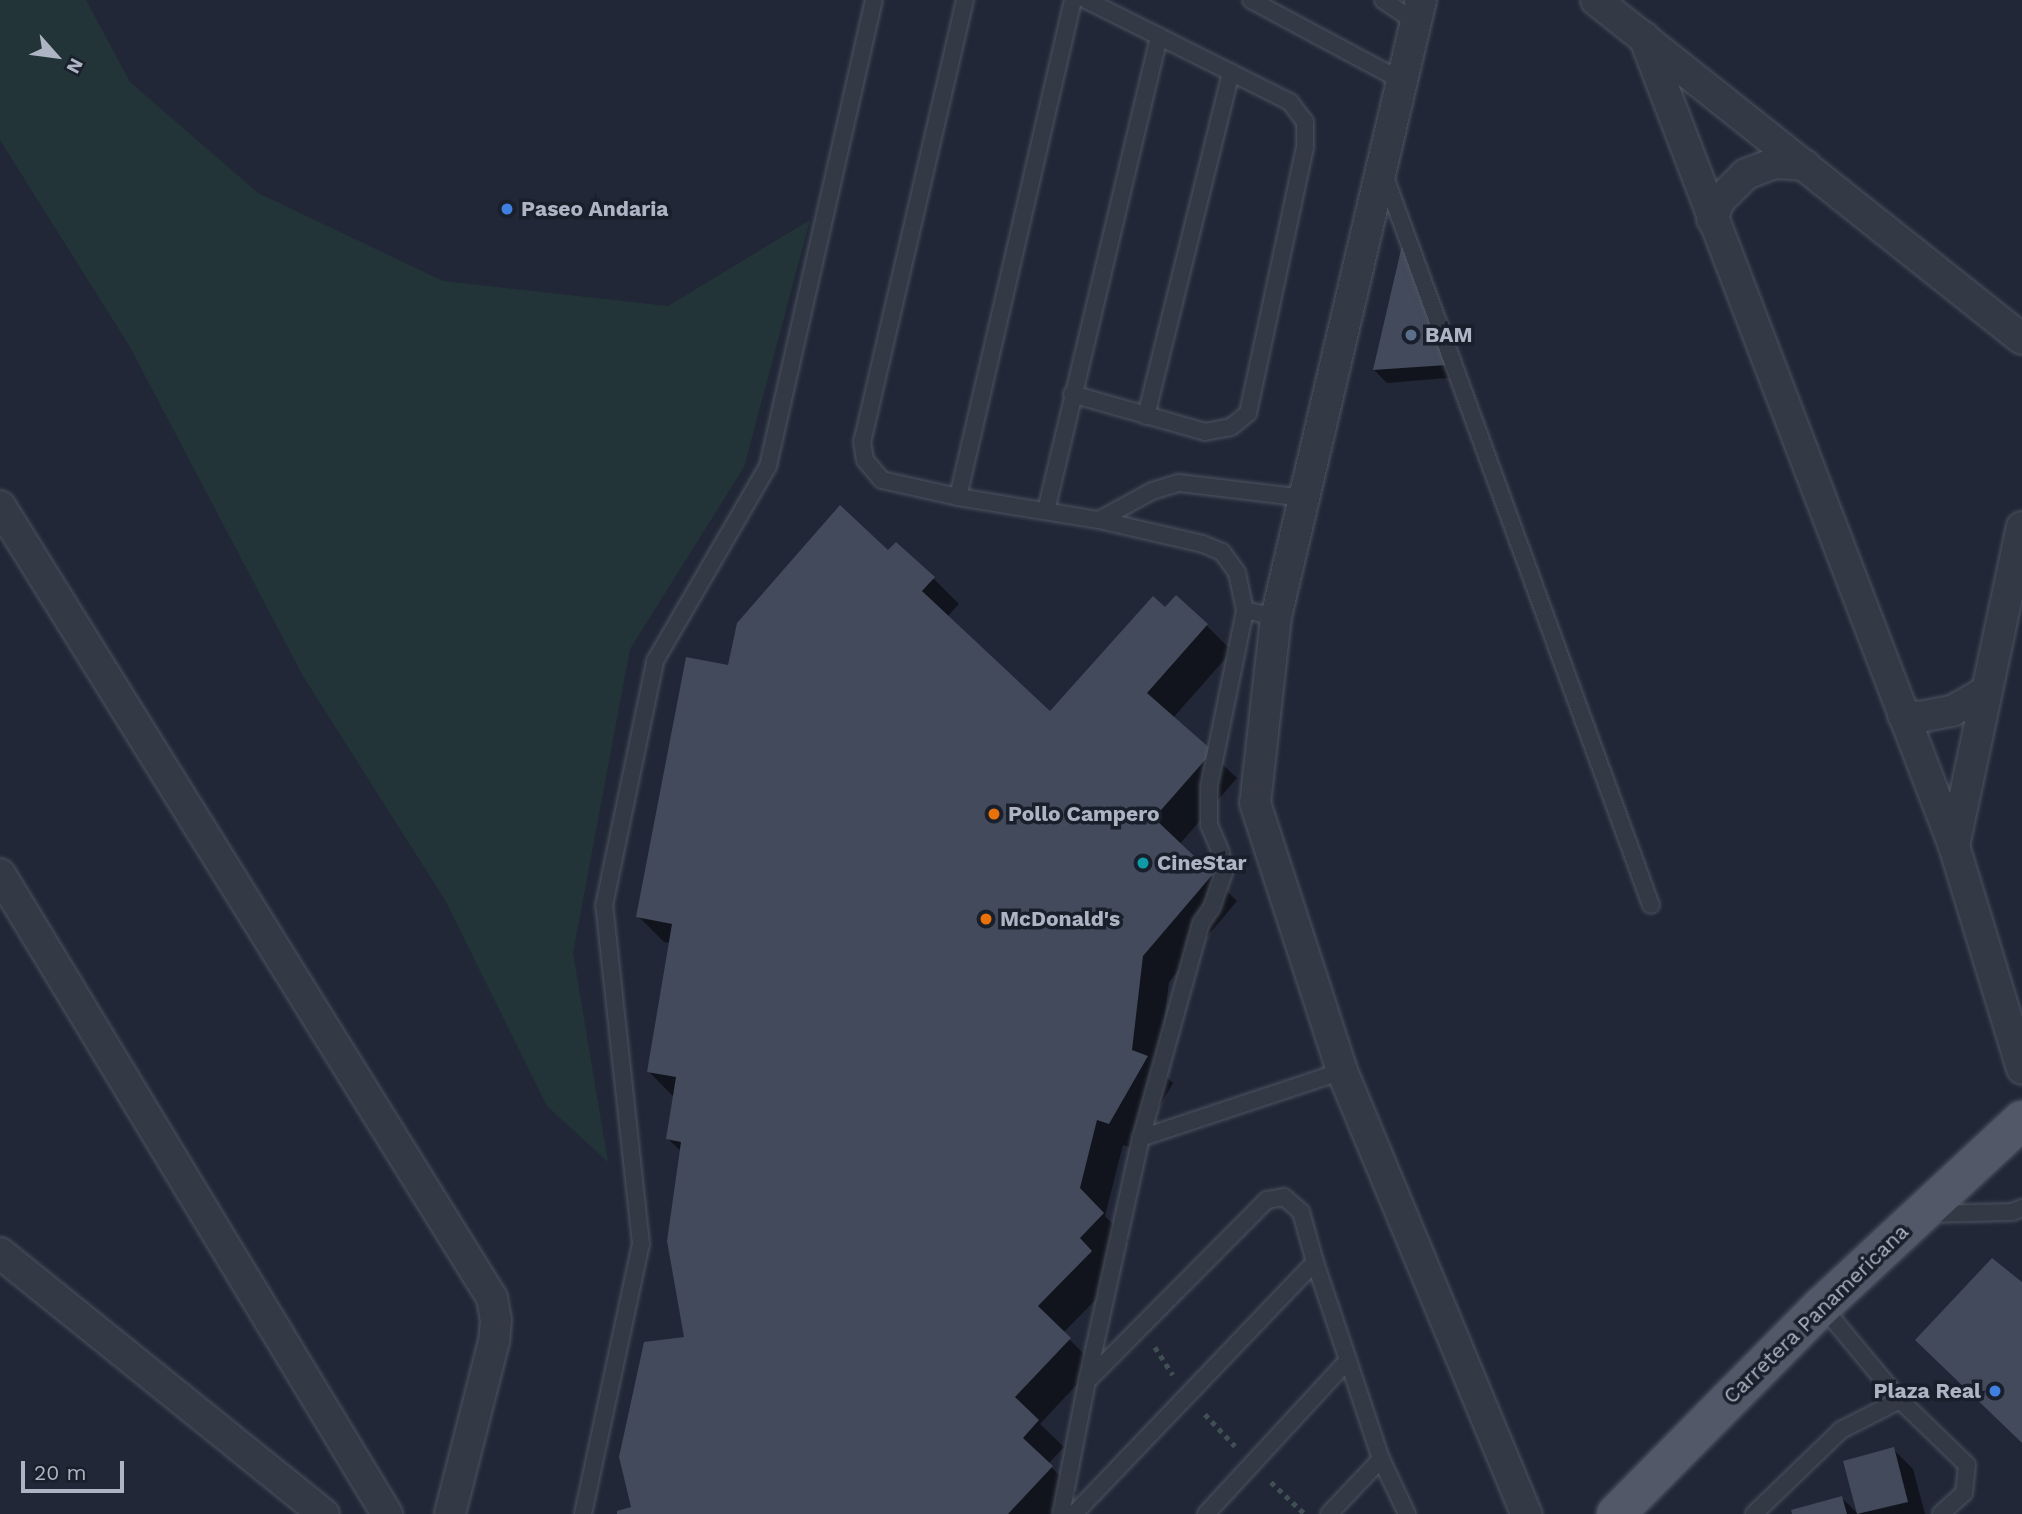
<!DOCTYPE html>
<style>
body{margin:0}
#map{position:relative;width:2022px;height:1514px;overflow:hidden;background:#212736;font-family:"Work Sans",sans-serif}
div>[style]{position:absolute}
.green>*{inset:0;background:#233438}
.shadow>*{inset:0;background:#0007}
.building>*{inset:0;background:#424a5b}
.path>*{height:4.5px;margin-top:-2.25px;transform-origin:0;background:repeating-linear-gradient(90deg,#404f54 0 5px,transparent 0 10px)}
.roads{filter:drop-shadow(0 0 2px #4e5461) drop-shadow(0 0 2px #4e5461)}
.lane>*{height:16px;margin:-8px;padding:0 8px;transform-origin:8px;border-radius:8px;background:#343946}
.street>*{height:30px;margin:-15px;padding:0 15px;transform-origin:15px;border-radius:15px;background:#343946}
.primary>*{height:38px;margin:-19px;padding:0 19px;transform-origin:19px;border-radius:19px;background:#525867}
.dots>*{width:19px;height:19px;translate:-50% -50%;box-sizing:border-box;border:4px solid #191f2b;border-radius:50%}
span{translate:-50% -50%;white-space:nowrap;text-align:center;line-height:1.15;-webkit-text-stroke:7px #191f2b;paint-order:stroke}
.poi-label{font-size:21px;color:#aeb4c3;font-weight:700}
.left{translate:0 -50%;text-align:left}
.right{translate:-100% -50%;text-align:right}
.street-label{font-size:21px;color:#aeb4c3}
.north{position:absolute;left:21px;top:21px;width:70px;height:70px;-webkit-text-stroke:5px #191f2b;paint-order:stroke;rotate:118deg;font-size:19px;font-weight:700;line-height:28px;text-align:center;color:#aeb4c3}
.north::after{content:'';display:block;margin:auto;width:24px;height:32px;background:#aeb4c3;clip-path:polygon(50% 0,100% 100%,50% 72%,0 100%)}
.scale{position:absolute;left:21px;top:1461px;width:103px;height:32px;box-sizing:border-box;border:4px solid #aeb4c3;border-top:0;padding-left:9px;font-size:21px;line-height:24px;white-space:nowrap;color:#aeb4c3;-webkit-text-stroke:5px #191f2b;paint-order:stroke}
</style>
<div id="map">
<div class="green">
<i style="clip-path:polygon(0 0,86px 0,130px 82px,258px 193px,443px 281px,668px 306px,810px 220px,744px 467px,630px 649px,573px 953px,608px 1162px,547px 1106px,445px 900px,303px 676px,130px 347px,0 140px)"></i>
</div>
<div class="shadow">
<i style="clip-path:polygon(1404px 245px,1458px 377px,1387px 383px,1374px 370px)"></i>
<i style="clip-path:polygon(888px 552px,933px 578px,959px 604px,947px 617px,1050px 714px,1165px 610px,1206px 625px,1232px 651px,1173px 718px,1237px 778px,1179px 845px,1237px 901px,1169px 982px,1158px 1068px,1173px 1083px,1135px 1149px,1123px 1145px,1105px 1216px,1129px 1240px,1104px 1265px,1117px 1278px,1063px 1333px,1095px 1365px,1040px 1424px,1064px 1447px,1048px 1464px,1077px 1493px,1058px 1514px,619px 1514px,633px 1508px,686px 1338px,682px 1152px,667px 1138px,674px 1097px,649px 1072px,671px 943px,664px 942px,638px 916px,729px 667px)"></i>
<i style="clip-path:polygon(1893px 1449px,1913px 1469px,1925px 1514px,1859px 1514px,1845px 1463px)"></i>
<i style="clip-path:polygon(1842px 1498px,1858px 1514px,1794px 1514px)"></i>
</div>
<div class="building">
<i style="clip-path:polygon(1403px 241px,1447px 365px,1373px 370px)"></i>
<i style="clip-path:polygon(840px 505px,888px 550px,896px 542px,935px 577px,922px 591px,1050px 711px,1153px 596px,1165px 607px,1176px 595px,1208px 624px,1147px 693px,1213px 751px,1154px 818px,1213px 874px,1143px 956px,1132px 1050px,1148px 1056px,1109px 1124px,1097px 1120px,1080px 1188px,1104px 1213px,1080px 1238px,1092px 1251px,1038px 1306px,1071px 1338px,1015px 1397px,1039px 1420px,1023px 1438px,1053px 1466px,1008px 1514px,617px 1514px,617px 1511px,631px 1507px,619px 1457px,644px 1342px,684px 1337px,667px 1241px,681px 1142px,666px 1139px,676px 1077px,647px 1072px,672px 924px,636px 917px,686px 657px,728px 665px,737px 623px)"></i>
<i style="clip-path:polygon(1992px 1258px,2022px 1282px,2022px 1443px,1915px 1340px)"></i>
<i style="clip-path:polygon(1894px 1447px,1908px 1502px,1857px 1514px,1843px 1461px)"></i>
<i style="clip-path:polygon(1842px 1496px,1847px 1514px,1792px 1514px,1791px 1510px)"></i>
</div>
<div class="path">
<i style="left:1155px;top:1347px;width:33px;rotate:57deg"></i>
<i style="left:1205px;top:1414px;width:44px;rotate:46.8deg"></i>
<i style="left:1271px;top:1482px;width:47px;rotate:43.3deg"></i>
</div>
<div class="roads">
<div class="lane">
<i style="left:965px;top:0;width:453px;rotate:103.1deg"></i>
<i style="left:862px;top:441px;width:19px;rotate:81deg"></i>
<i style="left:865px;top:460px;width:26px;rotate:50deg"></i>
<i style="left:882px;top:480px;width:78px;rotate:12.6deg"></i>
<i style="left:958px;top:497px;width:143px;rotate:9.3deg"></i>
<i style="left:1099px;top:520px;width:107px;rotate:13deg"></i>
<i style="left:1203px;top:544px;width:21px;rotate:23deg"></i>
<i style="left:1222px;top:552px;width:26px;rotate:54deg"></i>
<i style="left:1237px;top:573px;width:38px;rotate:78deg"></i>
<i style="left:1245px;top:610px;width:32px;rotate:13deg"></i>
<i style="left:1251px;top:0;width:171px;rotate:28.2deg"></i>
<i style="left:1383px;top:0;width:40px;rotate:34deg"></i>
<i style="left:1384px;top:174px;width:778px;rotate:69.94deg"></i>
<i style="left:1072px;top:394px;width:138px;rotate:15.9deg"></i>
<i style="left:1205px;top:432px;width:26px;rotate:-11deg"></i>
<i style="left:1231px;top:427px;width:22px;rotate:-39deg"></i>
<i style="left:1248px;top:413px;width:272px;rotate:-77.9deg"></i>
<i style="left:1305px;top:147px;width:25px;rotate:-90deg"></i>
<i style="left:1305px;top:122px;width:25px;rotate:-127deg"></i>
<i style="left:1290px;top:102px;width:228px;rotate:-153.4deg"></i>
<i style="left:1146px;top:416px;width:354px;rotate:-76.1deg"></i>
<i style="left:958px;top:497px;width:510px;rotate:-76.97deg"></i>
<i style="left:1046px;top:511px;width:488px;rotate:-76.6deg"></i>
<i style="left:1099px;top:520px;width:60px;rotate:-28.7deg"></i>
<i style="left:1152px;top:491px;width:28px;rotate:-17deg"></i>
<i style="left:1179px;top:483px;width:127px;rotate:6.8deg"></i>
<i style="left:1141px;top:1138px;width:212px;rotate:-18.4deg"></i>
<i style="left:1931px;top:1214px;width:81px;rotate:-1.4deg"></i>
<i style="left:2012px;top:1212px;width:11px;rotate:-22deg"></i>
<i style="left:1822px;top:1306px;width:122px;rotate:50.3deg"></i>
<i style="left:1087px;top:1381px;width:255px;rotate:-45.2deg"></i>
<i style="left:1267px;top:1200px;width:17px;rotate:-10deg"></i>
<i style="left:1284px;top:1197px;width:23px;rotate:41deg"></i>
<i style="left:1301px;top:1212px;width:52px;rotate:74.4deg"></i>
<i style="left:583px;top:1514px;width:276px;rotate:-77.9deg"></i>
<i style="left:641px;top:1244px;width:340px;rotate:-96.2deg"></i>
<i style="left:604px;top:906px;width:250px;rotate:-78.2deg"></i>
<i style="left:655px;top:661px;width:225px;rotate:-59.9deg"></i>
<i style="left:768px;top:466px;width:478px;rotate:-77.2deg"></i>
<i style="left:1061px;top:1514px;width:136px;rotate:-78.9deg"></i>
<i style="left:1087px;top:1381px;width:249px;rotate:-77.5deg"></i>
<i style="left:1141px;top:1138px;width:223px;rotate:-74.4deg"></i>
<i style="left:1201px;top:923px;width:19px;rotate:-55deg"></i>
<i style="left:1212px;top:907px;width:36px;rotate:-71deg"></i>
<i style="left:1224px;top:873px;width:20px;rotate:-99deg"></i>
<i style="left:1221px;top:853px;width:30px;rotate:-113deg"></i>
<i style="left:1209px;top:825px;width:39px;rotate:-90deg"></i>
<i style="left:1209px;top:786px;width:180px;rotate:-78.4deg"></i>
<i style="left:1074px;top:1514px;width:349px;rotate:-46.3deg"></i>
<i style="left:1315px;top:1262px;width:103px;rotate:71.4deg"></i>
<i style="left:1206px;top:1514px;width:209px;rotate:-47.3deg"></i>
<i style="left:1348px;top:1360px;width:104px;rotate:71.6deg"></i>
<i style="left:1381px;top:1459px;width:61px;rotate:64.7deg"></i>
<i style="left:1329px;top:1514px;width:76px;rotate:-46.6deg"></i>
<i style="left:1754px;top:1514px;width:121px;rotate:-44deg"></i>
<i style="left:1841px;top:1430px;width:66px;rotate:-27deg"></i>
<i style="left:1900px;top:1400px;width:93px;rotate:44.1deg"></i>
<i style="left:1967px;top:1465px;width:28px;rotate:96deg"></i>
<i style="left:1964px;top:1493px;width:31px;rotate:138deg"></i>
</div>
<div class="street">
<i style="left:1421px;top:0;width:634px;rotate:103.22deg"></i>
<i style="left:1276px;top:617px;width:187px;rotate:96.4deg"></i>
<i style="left:1255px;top:803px;width:282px;rotate:72deg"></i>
<i style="left:1342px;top:1071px;width:480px;rotate:67.4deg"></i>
<i style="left:1596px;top:0;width:544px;rotate:38.51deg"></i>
<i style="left:1644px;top:37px;width:866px;rotate:69.03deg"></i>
<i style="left:1954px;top:846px;width:233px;rotate:73deg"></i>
<i style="left:1712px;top:219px;width:19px;rotate:-69deg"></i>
<i style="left:1719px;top:201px;width:38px;rotate:-45deg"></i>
<i style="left:1746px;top:174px;width:31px;rotate:-21deg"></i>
<i style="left:1775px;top:163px;width:30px;rotate:4deg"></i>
<i style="left:0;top:506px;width:932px;rotate:58.15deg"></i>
<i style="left:492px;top:1298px;width:22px;rotate:80deg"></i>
<i style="left:496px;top:1320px;width:21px;rotate:95deg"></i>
<i style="left:494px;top:1341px;width:179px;rotate:104.3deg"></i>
<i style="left:1903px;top:715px;width:17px;rotate:7deg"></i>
<i style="left:1920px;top:717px;width:33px;rotate:-11deg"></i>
<i style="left:1952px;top:711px;width:40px;rotate:-29.7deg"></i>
<i style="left:1954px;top:846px;width:326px;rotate:-78deg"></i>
<i style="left:0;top:874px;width:748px;rotate:58.84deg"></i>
<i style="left:0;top:1253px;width:416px;rotate:38.9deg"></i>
</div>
<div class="primary">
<i style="left:1616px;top:1514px;width:293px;rotate:-45.3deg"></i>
<i style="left:1822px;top:1306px;width:273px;rotate:-42.9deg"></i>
</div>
</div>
<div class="dots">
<i style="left:507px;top:209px;background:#3f7fe0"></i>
<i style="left:1411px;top:335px;background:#5c6f8a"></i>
<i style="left:994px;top:814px;background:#e8710a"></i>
<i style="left:1143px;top:863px;background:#0f9aa8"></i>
<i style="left:986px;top:919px;background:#e8710a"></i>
<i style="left:1995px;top:1391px;background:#3f7fe0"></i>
</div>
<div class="poi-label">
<span class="left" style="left:521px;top:209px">Paseo Andaria</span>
<span class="left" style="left:1425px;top:335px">BAM</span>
<span class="left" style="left:1008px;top:814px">Pollo Campero</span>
<span class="left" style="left:1157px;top:863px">CineStar</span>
<span class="left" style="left:1000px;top:919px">McDonald's</span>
<span class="right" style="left:1981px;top:1391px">Plaza Real</span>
</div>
<div class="street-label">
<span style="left:1816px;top:1314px;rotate:-44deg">Carretera Panamericana</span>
</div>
<div class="north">N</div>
<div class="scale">20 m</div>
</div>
